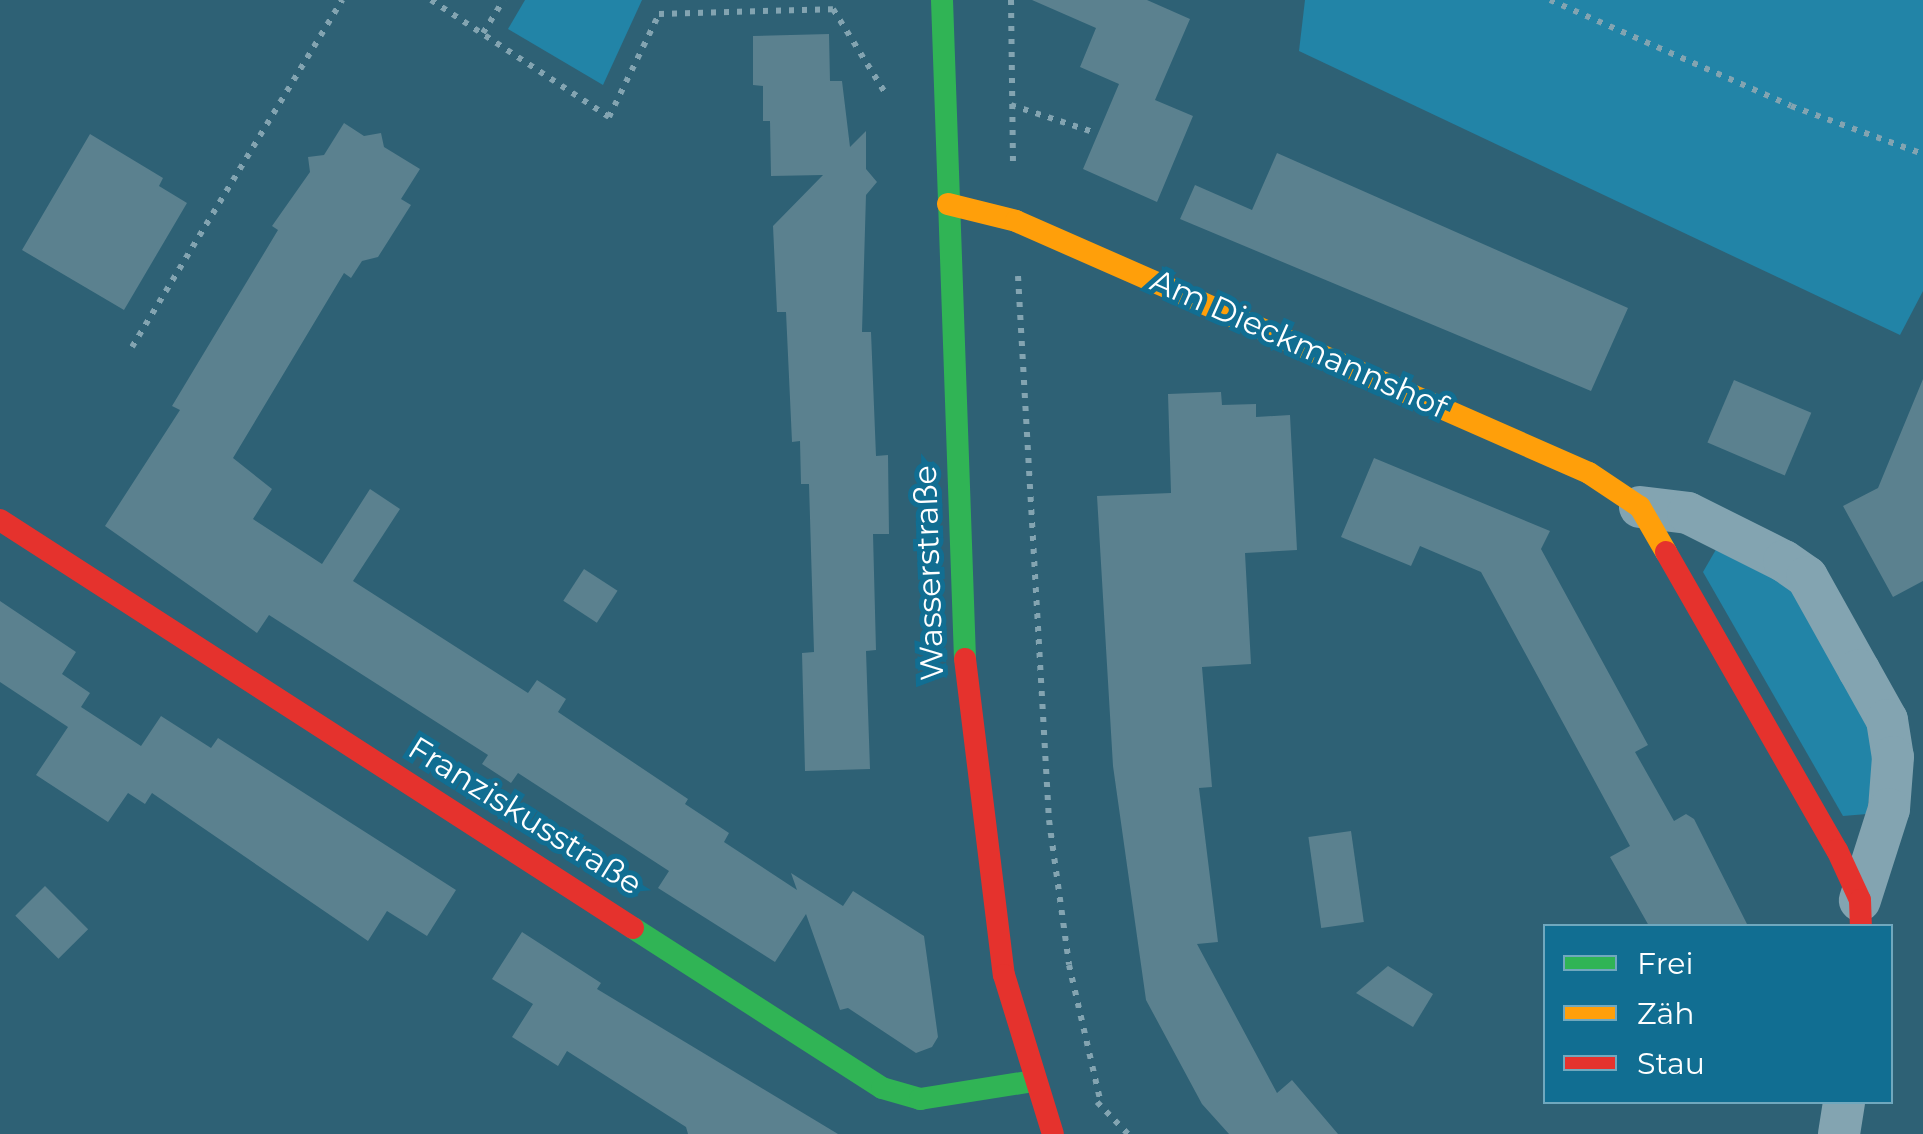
<!DOCTYPE html>
<html>
<head>
<meta charset="utf-8">
<style>
	body { margin:0 }
	#map { position:relative; width:1923px; height:1134px; overflow:hidden; background:#2e6175; font-family:Montserrat,sans-serif }
	div>[style] { position:absolute }
	.green>* { inset:0; background:#2284a7 }
	.building>* { inset:0; background:#5b818f; transform-origin:0 0 }
	.path>* { height:6px; margin-top:-3px; transform-origin:0; background:repeating-linear-gradient(90deg,#83a4b1 0 5px,transparent 0 13px) }
	.street>* { height:42px; margin:-21px; padding:0 21px; transform-origin:21px; border-radius:21px; background:#83a4b1 }
	.fast>* { height:22px; margin:-11px; padding:0 11px; transform-origin:11px; border-radius:11px; background:#30b455 }
	.slow>* { height:22px; margin:-11px; padding:0 11px; transform-origin:11px; border-radius:11px; background:#ff9f0a }
	.jam>* { height:22px; margin:-11px; padding:0 11px; transform-origin:11px; border-radius:11px; background:#e5322d }
	span { translate:-50% -50%; white-space:nowrap; text-align:center; line-height:1.15; -webkit-text-stroke:10px #116e92; paint-order:stroke }
	.street-label { font-size:32px; color:#fff }
	.legend { position:absolute; left:1543px; top:924px; width:350px; height:180px; box-sizing:border-box; background:#116e92; border:2px solid #70a8be; margin:0; padding:12px 18px; list-style:none; font-size:30px; color:#fff }
	.legend li { display:flex; align-items:center; gap:20px; height:50px }
	.legend b { width:50px; border:2px solid #70a8be }
</style>
</head>
<body>
<div id="map">
	<div class="green">
		<div style="clip-path:polygon(525px 0,642px 0,603px 85px,508px 29px)"></div>
		<div style="clip-path:polygon(1305px 0,1923px 0,1923px 291px,1900px 335px,1299px 51px)"></div>
		<div style="clip-path:polygon(1718px 546px,1786px 581px,1851px 675px,1876px 749px,1867px 814px,1843px 816px,1703px 572px)"></div>
	</div>
	<div class="building">
		<div style="clip-path:polygon(1032px 0,1147px 0,1190px 19px,1155px 100px,1193px 116px,1157px 202px,1083px 169px,1119px 84px,1080px 67px,1096px 28px)"></div>
		<div style="clip-path:polygon(829px 34px,830px 81px,842px 81px,850px 147px,866px 131px,866px 169px,877px 182px,866px 195px,862px 332px,871px 332px,876px 456px,888px 455px,889px 534px,873px 534px,876px 650px,866px 651px,870px 769px,805px 771px,802px 653px,814px 652px,809px 484px,801px 484px,800px 441px,792px 442px,786px 312px,777px 312px,773px 226px,823px 175px,771px 176px,770px 121px,763px 121px,763px 86px,753px 85px,753px 36px)"></div>
		<div style="clip-path:polygon(344px 123px,364px 136px,381px 133px,384px 147px,420px 169px,401px 199px,411px 205px,378px 257px,362px 261px,351px 278px,344px 273px,233px 458px,272px 489px,253px 519px,322px 564px,370px 489px,400px 509px,353px 581px,528px 693px,537px 680px,566px 699px,558px 712px,688px 799px,685px 804px,729px 833px,724px 842px,797px 890px,791px 873px,843px 906px,853px 891px,924px 936px,938px 1037px,932px 1047px,916px 1053px,848px 1008px,840px 1010px,806px 914px,775px 962px,658px 888px,669px 871px,518px 773px,511px 783px,482px 764px,488px 755px,269px 615px,257px 633px,105px 526px,180px 410px,172px 406px,278px 230px,272px 226px,310px 172px,308px 157px,324px 155px)"></div>
		<div style="clip-path:polygon(90px 134px,163px 178px,159px 186px,187px 203px,124px 310px,22px 250px)"></div>
		<div style="clip-path:polygon(1277px 153px,1628px 308px,1591px 391px,1180px 219px,1195px 185px,1252px 210px)"></div>
		<div style="clip-path:polygon(1923px 379px,1923px 581px,1893px 597px,1843px 506px,1878px 488px)"></div>
		<div style="left:1734px;top:380px;width:84px;height:68px;rotate:23deg"></div>
		<div style="clip-path:polygon(1221px 392px,1222px 405px,1256px 404px,1256px 417px,1290px 415px,1297px 550px,1245px 553px,1251px 664px,1202px 667px,1212px 787px,1199px 788px,1218px 942px,1197px 944px,1277px 1093px,1292px 1080px,1338px 1134px,1229px 1134px,1202px 1104px,1146px 1000px,1113px 766px,1097px 496px,1171px 493px,1168px 394px)"></div>
		<div style="clip-path:polygon(1374px 458px,1550px 531px,1541px 549px,1648px 745px,1635px 752px,1674px 821px,1686px 814px,1694px 819px,1748px 926px,1649px 926px,1610px 857px,1630px 846px,1481px 572px,1420px 546px,1411px 566px,1341px 537px)"></div>
		<div style="left:584px;top:569px;width:40px;height:38px;rotate:33deg"></div>
		<div style="clip-path:polygon(0 601px,76px 652px,62px 674px,90px 693px,81px 707px,141px 746px,161px 716px,211px 748px,218px 738px,456px 890px,427px 936px,387px 911px,368px 941px,152px 793px,145px 804px,128px 793px,108px 822px,36px 775px,68px 727px,0 682px)"></div>
		<div style="left:1351px;top:831px;width:92px;height:43px;rotate:82deg"></div>
		<div style="left:45px;top:886px;width:61px;height:42px;rotate:45deg"></div>
		<div style="clip-path:polygon(522px 932px,601px 983px,597px 989px,838px 1134px,688px 1134px,686px 1127px,567px 1051px,558px 1066px,512px 1037px,533px 1004px,492px 979px)"></div>
		<div style="clip-path:polygon(1388px 966px,1433px 994px,1413px 1027px,1356px 993px)"></div>
	</div>
	<div class="path">
		<div style="left:431px;top:0;width:213px;rotate:33.3deg"></div>
		<div style="left:609px;top:117px;width:114px;rotate:-64.1deg"></div>
		<div style="left:659px;top:14px;width:174px;rotate:-1.6deg"></div>
		<div style="left:833px;top:9px;width:97px;rotate:58.1deg"></div>
		<div style="left:1011px;top:0;width:169px;rotate:89.3deg"></div>
		<div style="left:1550px;top:0;width:263px;rotate:23.7deg"></div>
		<div style="left:1791px;top:106px;width:140px;rotate:20deg"></div>
		<div style="left:483px;top:33px;width:39px;rotate:-58deg"></div>
		<div style="left:1011px;top:105px;width:86px;rotate:18.2deg"></div>
		<div style="left:1018px;top:276px;width:545px;rotate:86.74deg"></div>
		<div style="left:1049px;top:820px;width:146px;rotate:82.1deg"></div>
		<div style="left:1069px;top:965px;width:143px;rotate:77deg"></div>
		<div style="left:132px;top:347px;width:406px;rotate:-58.8deg"></div>
		<div style="left:1097px;top:1102px;width:45px;rotate:45.9deg"></div>
	</div>
	<div class="street">
		<div style="left:1640px;top:507px;width:48px;rotate:7.1deg"></div>
		<div style="left:1688px;top:513px;width:107px;rotate:26.6deg"></div>
		<div style="left:1784px;top:561px;width:28px;rotate:35deg"></div>
		<div style="left:1807px;top:577px;width:107px;rotate:60.8deg"></div>
		<div style="left:1859px;top:670px;width:57px;rotate:60.8deg"></div>
		<div style="left:1887px;top:720px;width:37px;rotate:81deg"></div>
		<div style="left:1893px;top:757px;width:52px;rotate:94.4deg"></div>
		<div style="left:1889px;top:809px;width:96px;rotate:107.7deg"></div>
		<div style="left:1839px;top:1134px;width:32px;rotate:-81deg"></div>
	</div>
	<div class="fast">
		<div style="left:942px;top:0;width:659px;rotate:88deg"></div>
		<div style="left:633px;top:928px;width:296px;rotate:32.7deg"></div>
		<div style="left:882px;top:1088px;width:40px;rotate:16deg"></div>
		<div style="left:920px;top:1099px;width:115px;rotate:-9deg"></div>
	</div>
	<div class="slow">
		<div style="left:948px;top:204px;width:70px;rotate:14deg"></div>
		<div style="left:1016px;top:221px;width:626px;rotate:23.74deg"></div>
		<div style="left:1589px;top:473px;width:61px;rotate:33.7deg"></div>
		<div style="left:1640px;top:507px;width:52px;rotate:60deg"></div>
	</div>
	<div class="jam">
		<div style="left:0;top:520px;width:753px;rotate:32.8deg"></div>
		<div style="left:1666px;top:552px;width:344px;rotate:60.2deg"></div>
		<div style="left:1837px;top:850px;width:55px;rotate:65.3deg"></div>
		<div style="left:1860px;top:900px;width:26px;rotate:88deg"></div>
		<div style="left:965px;top:659px;width:318px;rotate:83deg"></div>
		<div style="left:1004px;top:975px;width:166px;rotate:72.9deg"></div>
	</div>
	<div class="street-label">
		<span style="left:1299px;top:344px;rotate:24deg">Am Dieckmannshof</span>
		<span style="left:929px;top:573px;rotate:-92deg">Wasserstraße</span>
		<span style="left:525px;top:816px;rotate:32deg">Franziskusstraße</span>
	</div>
	<ul class="legend">
	<li><b style="height:12px;background:#30b455"></b>Frei</li>
	<li><b style="height:12px;background:#ff9f0a"></b>Zäh</li>
	<li><b style="height:12px;background:#e5322d"></b>Stau</li>
	</ul>
</div>
</body>
</html>
